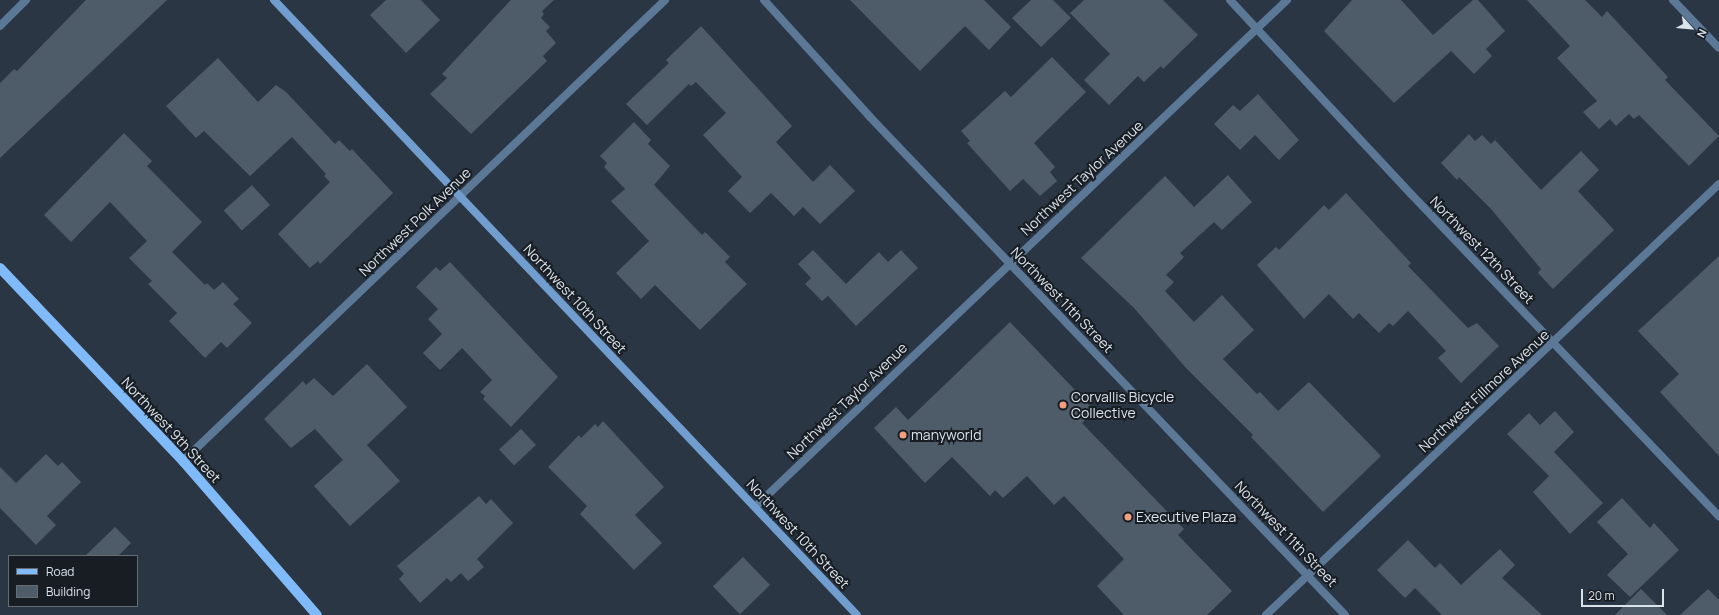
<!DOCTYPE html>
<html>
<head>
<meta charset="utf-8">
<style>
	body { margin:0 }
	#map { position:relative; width:1719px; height:615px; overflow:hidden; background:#2a3643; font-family:Manrope,sans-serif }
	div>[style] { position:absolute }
	.building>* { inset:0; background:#4e5b69; transform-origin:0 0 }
	.street>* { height:8px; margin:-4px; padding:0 4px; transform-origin:4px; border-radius:4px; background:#5c7897 }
	.secondary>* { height:8px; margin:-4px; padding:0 4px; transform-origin:4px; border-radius:4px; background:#719ecf }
	.primary>* { height:10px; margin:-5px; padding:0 5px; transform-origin:5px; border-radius:5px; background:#80baf9 }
	.dots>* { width:11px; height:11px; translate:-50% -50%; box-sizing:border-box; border:2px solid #181d23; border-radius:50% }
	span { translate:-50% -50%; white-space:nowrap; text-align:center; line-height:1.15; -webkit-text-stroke:4px #181d23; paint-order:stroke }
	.street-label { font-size:14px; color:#dae2ea }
	.poi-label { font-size:14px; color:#dae2ea }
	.left { translate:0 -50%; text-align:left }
	.legend { position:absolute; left:8px; top:555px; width:130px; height:52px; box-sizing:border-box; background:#181d23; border:1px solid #666c73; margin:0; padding:5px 7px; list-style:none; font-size:12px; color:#dae2ea }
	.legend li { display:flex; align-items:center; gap:8px; height:20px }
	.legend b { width:20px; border:1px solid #666c73 }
	.north { position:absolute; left:1671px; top:8px; width:40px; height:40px; -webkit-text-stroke:3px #181d23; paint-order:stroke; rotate:117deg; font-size:11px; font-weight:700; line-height:16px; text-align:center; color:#dae2ea }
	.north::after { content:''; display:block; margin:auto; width:14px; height:18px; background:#dae2ea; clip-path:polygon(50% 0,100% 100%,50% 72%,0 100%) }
	.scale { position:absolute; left:1581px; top:589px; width:83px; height:18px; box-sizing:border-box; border:2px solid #dae2ea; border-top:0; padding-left:5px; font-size:12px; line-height:14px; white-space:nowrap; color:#dae2ea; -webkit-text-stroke:3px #181d23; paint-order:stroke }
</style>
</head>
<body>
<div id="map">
	<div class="building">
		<div style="clip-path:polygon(86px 0,167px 0,0 158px,0 83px,14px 69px,17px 71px)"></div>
		<div style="clip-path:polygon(386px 0,421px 0,440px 20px,406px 53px,370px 15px)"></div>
		<div style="clip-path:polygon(511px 0,554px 0,542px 11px,544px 14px,541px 18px,550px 27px,546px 31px,556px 43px,543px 56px,547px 61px,471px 134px,430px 94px,447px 78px,442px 74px)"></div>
		<div style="clip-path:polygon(850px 0,984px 0,1011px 27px,989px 50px,965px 26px,920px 71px)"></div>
		<div style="clip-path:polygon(1031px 0,1053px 0,1071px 18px,1041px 47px,1012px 18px)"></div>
		<div style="clip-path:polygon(1084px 0,1163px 0,1198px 35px,1163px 69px,1161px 66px,1144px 82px,1138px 76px,1109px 105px,1084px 80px,1110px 54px,1070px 13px)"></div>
		<div style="clip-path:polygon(1352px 0,1401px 0,1433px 35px,1473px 0,1478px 0,1505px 31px,1486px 49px,1492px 56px,1474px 74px,1451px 51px,1394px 103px,1324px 31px)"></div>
		<div style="clip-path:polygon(1527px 0,1585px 0,1602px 17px,1607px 11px,1668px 77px,1665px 80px,1719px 136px,1689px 166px,1639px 115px,1634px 119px,1629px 114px,1616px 126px,1610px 119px,1599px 129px,1583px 112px,1597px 101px,1557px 58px,1570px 46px)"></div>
		<div style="clip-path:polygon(701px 26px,792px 126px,776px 142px,813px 182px,830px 165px,855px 191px,820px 224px,803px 207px,794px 216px,771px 193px,750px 213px,728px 191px,742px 177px,703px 135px,726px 113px,696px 82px,691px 86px,689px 84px,647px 125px,626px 104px,669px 63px,666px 60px)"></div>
		<div style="clip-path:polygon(1052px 57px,1086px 92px,1034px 143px,1055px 167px,1050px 172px,1057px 181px,1040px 196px,1023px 179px,1010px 191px,967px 143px,970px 141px,961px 131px,1005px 91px,1011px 97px)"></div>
		<div style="clip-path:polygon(218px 58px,258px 102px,276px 85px,286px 92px,335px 144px,339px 140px,350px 151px,352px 149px,393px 193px,320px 264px,318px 261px,310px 268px,278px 234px,330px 182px,324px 176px,326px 174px,292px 137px,250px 176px,204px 131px,196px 138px,166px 106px)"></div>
		<div style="clip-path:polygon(1258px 94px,1299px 140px,1279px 160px,1255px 135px,1240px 150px,1214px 124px,1233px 105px,1240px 111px)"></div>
		<div style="clip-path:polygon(634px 122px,651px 140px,648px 144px,670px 166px,654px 185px,702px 235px,705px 232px,730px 257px,725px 262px,747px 284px,700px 330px,655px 285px,641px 299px,616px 273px,649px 241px,611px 201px,625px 189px,604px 167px,607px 163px,600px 156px)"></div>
		<div style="clip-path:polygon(124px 133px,152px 161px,147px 166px,202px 222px,172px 252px,205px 285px,207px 283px,214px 290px,223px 282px,239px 299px,233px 304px,252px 323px,227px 348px,221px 342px,205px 358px,169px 321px,177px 313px,148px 284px,152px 281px,129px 258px,147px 241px,110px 202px,71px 242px,44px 215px)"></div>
		<div style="clip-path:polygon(1469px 134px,1475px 141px,1482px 135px,1491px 144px,1495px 140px,1541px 190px,1581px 151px,1599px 170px,1578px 191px,1614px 230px,1553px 289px,1538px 273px,1541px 269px,1491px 209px,1459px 177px,1457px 180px,1441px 163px)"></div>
		<div style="clip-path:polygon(1228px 175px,1252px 202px,1222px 230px,1214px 222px,1180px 253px,1184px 257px,1166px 275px,1174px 282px,1165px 291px,1194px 322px,1222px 295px,1254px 330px,1223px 359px,1257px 394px,1260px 392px,1278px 411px,1309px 382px,1381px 456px,1323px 512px,1251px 437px,1253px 435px,1186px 368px,1134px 308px,1081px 258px,1165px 176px,1194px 207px)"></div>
		<div style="left:252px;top:185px;width:27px;height:38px;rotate:48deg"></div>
		<div style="clip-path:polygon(1346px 193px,1411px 263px,1408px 266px,1468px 328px,1477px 323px,1499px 346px,1461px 383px,1438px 358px,1446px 351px,1408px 311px,1393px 326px,1389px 323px,1379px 333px,1359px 313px,1353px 319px,1329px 294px,1304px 319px,1257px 265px,1276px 247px,1279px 250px,1324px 205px,1329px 210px)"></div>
		<div style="clip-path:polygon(813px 250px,846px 284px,879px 252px,888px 262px,901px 250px,918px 268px,856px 326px,828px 296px,822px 301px,805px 284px,811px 278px,798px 264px)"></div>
		<div style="clip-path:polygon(1719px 256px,1719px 456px,1660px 392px,1679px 374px,1638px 331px)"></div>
		<div style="clip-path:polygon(450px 262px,558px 377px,511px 427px,483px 399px,485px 396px,480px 392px,492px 380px,462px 348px,440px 370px,423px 353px,442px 334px,428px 319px,438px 309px,416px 287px,436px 267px,440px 271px)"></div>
		<div style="clip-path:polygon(1010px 322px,1095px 411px,1082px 423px,1184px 529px,1178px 535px,1232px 591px,1207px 615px,1124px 615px,1097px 586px,1124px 559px,1064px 496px,1054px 505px,1027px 476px,1003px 498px,995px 490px,990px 496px,952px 457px,925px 483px,874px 428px,896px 407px,908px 420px)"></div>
		<div style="clip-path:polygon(367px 364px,407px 407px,367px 445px,400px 481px,350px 526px,314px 486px,343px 460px,315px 429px,291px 448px,264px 419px,303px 381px,306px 385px,314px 378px,333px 396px)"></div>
		<div style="clip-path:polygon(1555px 411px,1574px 432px,1554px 452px,1603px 503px,1570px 534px,1533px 492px,1549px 476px,1507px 434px,1529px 413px,1540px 425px)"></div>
		<div style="clip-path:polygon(603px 421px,664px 487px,635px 515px,662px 543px,634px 570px,580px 514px,587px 506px,548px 467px,579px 435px,581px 438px,595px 424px,598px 427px)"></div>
		<div style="left:521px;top:429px;width:22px;height:30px;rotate:47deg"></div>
		<div style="clip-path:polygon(46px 454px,58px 466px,62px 462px,81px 482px,47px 516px,56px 525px,36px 545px,0 508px,0 467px,16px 483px)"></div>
		<div style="clip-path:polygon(479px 496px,486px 504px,491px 499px,513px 523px,477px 559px,484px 567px,468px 581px,461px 573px,451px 582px,447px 578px,420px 603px,399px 579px,404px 574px,397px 566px)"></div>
		<div style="clip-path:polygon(1622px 498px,1650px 528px,1654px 523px,1679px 550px,1630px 597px,1607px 575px,1628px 554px,1597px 522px)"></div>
		<div style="clip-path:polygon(115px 527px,131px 543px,118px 556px,85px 556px)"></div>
		<div style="clip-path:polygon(1408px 540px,1435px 568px,1440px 563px,1461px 585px,1500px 549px,1515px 565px,1502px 578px,1542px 615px,1442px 615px,1415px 588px,1405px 598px,1377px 570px)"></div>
		<div style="left:743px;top:557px;width:39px;height:42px;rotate:46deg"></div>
		<div style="clip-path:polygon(1641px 589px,1667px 615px,1615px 615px)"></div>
		<div style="clip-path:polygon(1708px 589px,1719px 600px,1719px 615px,1680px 615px)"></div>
	</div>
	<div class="street">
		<div style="left:764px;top:0;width:158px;rotate:47.8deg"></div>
		<div style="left:870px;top:117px;width:688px;rotate:46.35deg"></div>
		<div style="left:1230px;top:0;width:265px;rotate:47deg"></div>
		<div style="left:1411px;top:194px;width:446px;rotate:46.3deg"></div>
		<div style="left:1673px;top:0;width:66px;rotate:46.2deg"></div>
		<div style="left:0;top:26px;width:37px;rotate:-45deg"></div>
		<div style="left:183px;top:461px;width:667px;rotate:-43.72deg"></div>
		<div style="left:755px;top:507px;width:735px;rotate:-43.62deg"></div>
		<div style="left:1266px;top:615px;width:625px;rotate:-43.57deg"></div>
	</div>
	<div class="secondary">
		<div style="left:274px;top:0;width:847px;rotate:46.53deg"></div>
	</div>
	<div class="primary">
		<div style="left:0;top:268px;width:266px;rotate:46.5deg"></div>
		<div style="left:183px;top:461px;width:204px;rotate:49deg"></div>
	</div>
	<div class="dots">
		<div style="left:1063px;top:405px;background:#f2a081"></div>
		<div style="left:903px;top:435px;background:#f2a081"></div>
		<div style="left:1128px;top:517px;background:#f2a081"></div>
	</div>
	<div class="street-label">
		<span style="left:1082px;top:178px;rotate:-43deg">Northwest Taylor Avenue</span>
		<span style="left:415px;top:222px;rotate:-44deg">Northwest Polk Avenue</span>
		<span style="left:1482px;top:250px;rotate:46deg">Northwest 12th Street</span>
		<span style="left:575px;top:299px;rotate:47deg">Northwest 10th Street</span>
		<span style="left:1062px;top:300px;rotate:46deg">Northwest 11th Street</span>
		<span style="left:1484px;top:391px;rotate:-43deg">Northwest Fillmore Avenue</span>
		<span style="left:847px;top:401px;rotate:-44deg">Northwest Taylor Avenue</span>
		<span style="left:171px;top:430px;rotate:47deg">Northwest 9th Street</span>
		<span style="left:798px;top:534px;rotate:47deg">Northwest 10th Street</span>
		<span style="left:1286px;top:534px;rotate:46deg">Northwest 11th Street</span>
	</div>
	<div class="poi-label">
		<span class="left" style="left:1071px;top:405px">Corvallis Bicycle<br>Collective</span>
		<span class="left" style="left:911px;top:435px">manyworld</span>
		<span class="left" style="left:1136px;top:517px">Executive Plaza</span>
	</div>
	<ul class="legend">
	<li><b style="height:5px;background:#80baf9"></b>Road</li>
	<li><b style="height:11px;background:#4e5b69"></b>Building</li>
	</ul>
	<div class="north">N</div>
	<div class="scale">20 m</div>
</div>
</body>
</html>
